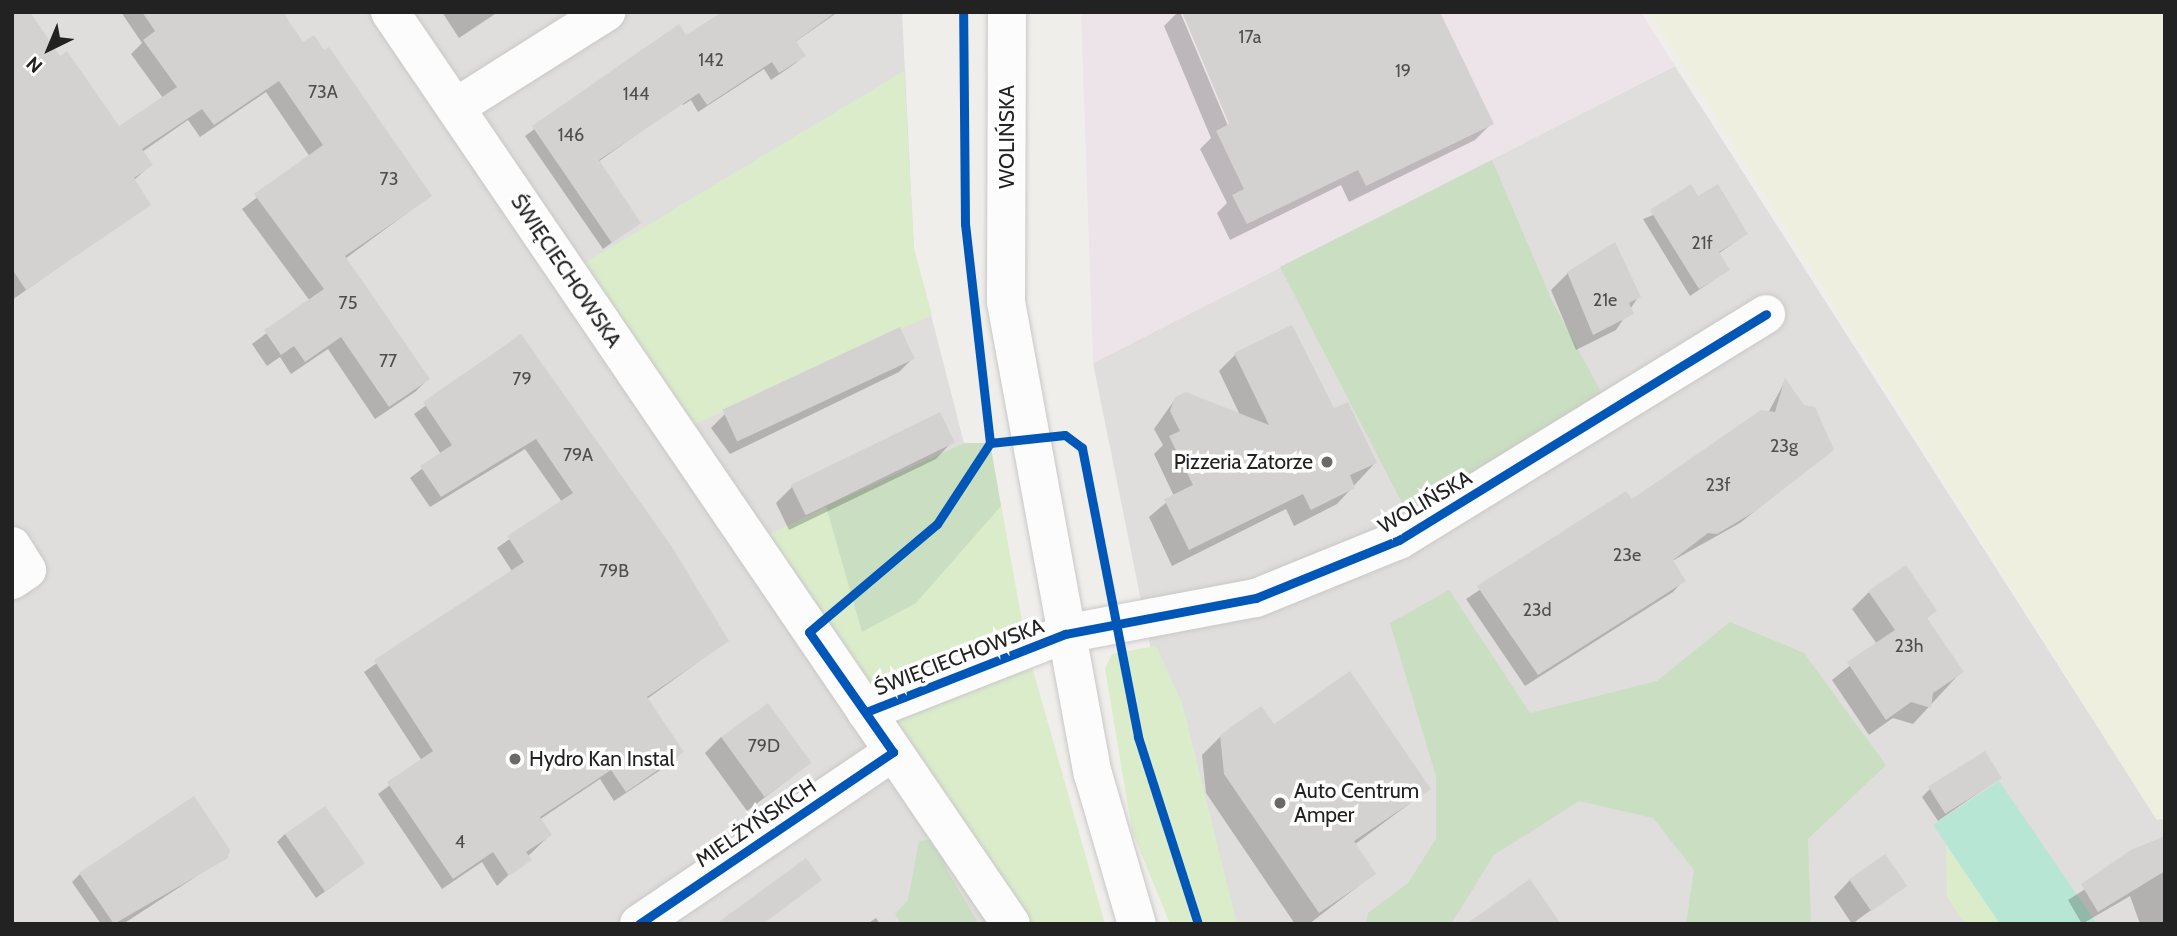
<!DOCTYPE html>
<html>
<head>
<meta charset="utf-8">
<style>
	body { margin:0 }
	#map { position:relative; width:2177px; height:936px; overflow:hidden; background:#f0eeeb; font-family:Cabin,sans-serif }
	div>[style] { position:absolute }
	.residential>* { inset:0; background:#dfdedc }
	.industrial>* { inset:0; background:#ede4e9 }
	.farmland>* { inset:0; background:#eeefdf }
	.grass>* { inset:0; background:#dbeccb }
	.forest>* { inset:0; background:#cadec1 }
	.pitch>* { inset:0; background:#b7e6d5 }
	.shadow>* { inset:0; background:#0003 }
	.building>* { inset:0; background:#d4d2d0; transform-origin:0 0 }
	.path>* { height:4.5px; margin-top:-2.25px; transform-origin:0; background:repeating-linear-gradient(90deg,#d8ccc9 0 3.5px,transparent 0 7px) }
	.roads { filter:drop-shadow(0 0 2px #c9c8c7) drop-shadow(0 0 2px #c9c8c7) }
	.minor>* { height:38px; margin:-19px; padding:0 19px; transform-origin:19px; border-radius:19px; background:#fdfcfc }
	.cycleway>* { height:9px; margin:-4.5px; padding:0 4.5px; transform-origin:4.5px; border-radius:4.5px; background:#0057b8 }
	.dots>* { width:19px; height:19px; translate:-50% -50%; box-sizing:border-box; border:4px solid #fff; border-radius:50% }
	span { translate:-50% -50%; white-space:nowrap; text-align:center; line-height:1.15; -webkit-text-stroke:7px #fff; paint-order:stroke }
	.number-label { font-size:18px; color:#4e4e4e }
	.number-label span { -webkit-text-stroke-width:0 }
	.street-label { font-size:21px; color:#222 }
	.poi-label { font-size:21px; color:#222 }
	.right { translate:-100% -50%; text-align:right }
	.left { translate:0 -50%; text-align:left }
	.frame { position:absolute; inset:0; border:14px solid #222; pointer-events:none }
	.north { position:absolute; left:14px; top:14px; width:70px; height:70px; -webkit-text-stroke:5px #fff; paint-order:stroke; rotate:223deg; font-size:19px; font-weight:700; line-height:28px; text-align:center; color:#222 }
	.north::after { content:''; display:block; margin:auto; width:24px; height:32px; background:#222; clip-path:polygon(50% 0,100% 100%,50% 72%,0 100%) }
</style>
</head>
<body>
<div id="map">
	<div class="residential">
		<div style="clip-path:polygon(12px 12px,369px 12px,989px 924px,12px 924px)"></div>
		<div style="clip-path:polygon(408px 12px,902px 12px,914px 249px,964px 443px,764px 537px)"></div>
		<div style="clip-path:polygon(1675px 66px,2157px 820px,2165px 818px,2165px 924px,1228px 924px,1152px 655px,1093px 363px)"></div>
	</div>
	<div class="industrial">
		<div style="clip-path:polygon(1081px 12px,1641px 12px,1675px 66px,1093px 363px)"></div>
	</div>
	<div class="farmland">
		<div style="clip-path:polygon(1650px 12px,2165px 12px,2165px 817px,2156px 819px)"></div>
	</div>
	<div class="grass">
		<div style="clip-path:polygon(904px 71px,914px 249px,932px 315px,689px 427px,580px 266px)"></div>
		<div style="clip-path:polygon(964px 443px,990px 443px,1027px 649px,1105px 924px,1024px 924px,764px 537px)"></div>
		<div style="clip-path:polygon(1156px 646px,1182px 703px,1237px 924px,1170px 924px,1132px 831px,1105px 668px,1112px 654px)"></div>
		<div style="clip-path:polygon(1946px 843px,2000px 924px,1965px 924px,1947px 897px)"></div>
	</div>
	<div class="forest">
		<div style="clip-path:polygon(1492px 160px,1553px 303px,1611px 410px,1416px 530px,1280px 267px)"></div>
		<div style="clip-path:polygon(964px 443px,990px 443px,1001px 506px,916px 603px,862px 632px,826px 506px)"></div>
		<div style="clip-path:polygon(1449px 590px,1530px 713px,1657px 681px,1730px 622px,1804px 653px,1886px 765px,1808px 839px,1811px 924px,1686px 924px,1694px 870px,1653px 818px,1579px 801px,1494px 855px,1451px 924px,1366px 924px,1368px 913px,1408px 883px,1436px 839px,1436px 776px,1390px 623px)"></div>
		<div style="clip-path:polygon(938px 838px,947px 870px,979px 924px,901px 924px,895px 914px,908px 900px,919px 841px)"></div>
	</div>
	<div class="pitch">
		<div style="clip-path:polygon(1999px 781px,2097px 924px,2000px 924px,1933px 825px)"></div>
	</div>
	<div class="shadow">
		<div style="clip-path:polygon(121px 12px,283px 12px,302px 45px,430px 196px,345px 259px,428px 379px,415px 392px,375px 419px,328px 349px,291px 374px,280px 357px,267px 366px,252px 344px,310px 301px,242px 209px,310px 157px,266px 92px,200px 137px,188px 120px,142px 152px,151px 165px,133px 181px,149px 204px,12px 300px,12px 17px,59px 58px,118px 128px,163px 98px,131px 54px,142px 43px)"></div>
		<div style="clip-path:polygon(442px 12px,498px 12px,459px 38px)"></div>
		<div style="clip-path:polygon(724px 12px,838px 12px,795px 42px,804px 55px,796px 63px,771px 80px,764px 69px,698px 112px,691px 100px,683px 105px,649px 49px,686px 37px)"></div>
		<div style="clip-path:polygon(evenodd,1178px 12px,1380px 12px,1492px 123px,1475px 140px,1349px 202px,1341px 185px,1230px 240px,1217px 213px,1227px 203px,1200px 149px,1211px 138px,1164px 26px,1178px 12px,1181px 14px,1184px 14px,1234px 132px,1231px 133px,1181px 14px)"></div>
		<div style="clip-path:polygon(618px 68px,657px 120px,598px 162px,639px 223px,603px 249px,525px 136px)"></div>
		<div style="clip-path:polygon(1697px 198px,1746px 234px,1718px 254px,1728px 270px,1690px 296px,1643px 219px)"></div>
		<div style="clip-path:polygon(1568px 273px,1639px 296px,1616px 330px,1576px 350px,1551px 290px)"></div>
		<div style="clip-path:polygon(521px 337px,727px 641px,647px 699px,682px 752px,671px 763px,614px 801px,600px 779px,539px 820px,550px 835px,497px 886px,482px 862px,442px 889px,378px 794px,422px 761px,364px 672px,512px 571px,497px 548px,562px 502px,525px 449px,430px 507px,410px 478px,441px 454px,414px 414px)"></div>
		<div style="clip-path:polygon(1235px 355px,1333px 411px,1375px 463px,1337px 504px,1294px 526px,1286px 509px,1172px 566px,1149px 517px,1174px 496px,1154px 454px,1163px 445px,1154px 429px,1176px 398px,1240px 415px,1219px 371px)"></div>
		<div style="clip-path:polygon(913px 358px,899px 372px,730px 454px,711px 428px,725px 414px)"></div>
		<div style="clip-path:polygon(1785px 381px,1832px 450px,1740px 523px,1672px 561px,1684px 580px,1673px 592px,1525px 686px,1466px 599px,1626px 493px,1632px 502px,1768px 413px)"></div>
		<div style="clip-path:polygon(952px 442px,936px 459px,789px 530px,776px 503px,793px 486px)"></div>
		<div style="clip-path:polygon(1869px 592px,1935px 610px,1926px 619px,1962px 671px,1913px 724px,1893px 718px,1869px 735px,1832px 680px,1877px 644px,1852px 609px)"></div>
		<div style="clip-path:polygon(1221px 736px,1429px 789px,1354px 845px,1374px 874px,1309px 924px,1295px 924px,1206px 793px,1202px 755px)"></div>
		<div style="clip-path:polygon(721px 737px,810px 763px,747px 811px,705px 753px)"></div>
		<div style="clip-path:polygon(2000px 778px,1938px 821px,1922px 797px,1930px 789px)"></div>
		<div style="clip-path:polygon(285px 834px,363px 864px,316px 898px,277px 842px)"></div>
		<div style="clip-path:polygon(2165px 838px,2165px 924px,2140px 924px,2130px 896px,2082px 924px,2068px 900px)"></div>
		<div style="clip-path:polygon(226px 857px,123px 924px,101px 924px,72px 882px,80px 874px)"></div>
		<div style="clip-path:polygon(1850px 880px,1904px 886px,1852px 924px,1834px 897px)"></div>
		<div style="clip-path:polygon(876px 918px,880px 924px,867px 924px)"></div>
	</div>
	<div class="building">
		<div style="clip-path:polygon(12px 12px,30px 12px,60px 56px,67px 51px,119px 126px,177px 87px,143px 40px,155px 31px,142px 12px,283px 12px,303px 42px,314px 35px,324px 50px,329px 47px,432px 196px,345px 256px,430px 379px,389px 407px,341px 337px,305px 362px,294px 346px,281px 355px,264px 330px,324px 289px,254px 194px,323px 145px,279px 81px,214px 125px,202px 109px,142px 149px,153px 165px,134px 178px,151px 205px,26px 290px,12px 269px)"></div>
		<div style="clip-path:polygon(722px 12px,836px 12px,796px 41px,806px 56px,779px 73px,772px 62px,707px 105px,699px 93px,599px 160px,641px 223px,612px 243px,532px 126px,679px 24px,686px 35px)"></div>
		<div style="clip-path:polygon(1182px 12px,1440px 12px,1494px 124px,1366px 186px,1358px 170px,1247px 224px,1232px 195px,1244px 189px,1216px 131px,1229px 124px)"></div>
		<div style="clip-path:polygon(1691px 184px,1698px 196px,1718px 184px,1748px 234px,1719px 252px,1730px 270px,1699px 289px,1650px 210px)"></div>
		<div style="clip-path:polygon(1615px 242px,1641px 297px,1629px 303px,1634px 314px,1593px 335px,1567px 272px)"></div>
		<div style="clip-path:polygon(1292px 325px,1334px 408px,1348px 402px,1377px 463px,1350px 475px,1355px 488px,1311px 510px,1303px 494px,1189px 550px,1164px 499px,1193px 485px,1169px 436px,1180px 431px,1170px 411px,1175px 397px,1186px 392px,1269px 425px,1234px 353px)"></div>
		<div style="left:900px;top:327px;width:35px;height:196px;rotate:65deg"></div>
		<div style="clip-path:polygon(521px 334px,672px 547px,729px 641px,647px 697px,684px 752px,626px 792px,611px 770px,540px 817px,552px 835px,526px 852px,532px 860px,509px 876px,493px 852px,453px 879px,387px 782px,433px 751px,374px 660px,524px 562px,507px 536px,573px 493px,536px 439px,441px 497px,420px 466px,452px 445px,423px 402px)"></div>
		<div style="clip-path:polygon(1785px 378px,1804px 405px,1815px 407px,1834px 450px,1754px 512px,1717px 534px,1708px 533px,1673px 560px,1686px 581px,1538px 675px,1477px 586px,1626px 491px,1632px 499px,1761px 410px,1775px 412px)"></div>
		<div style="left:940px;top:412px;width:34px;height:166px;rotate:64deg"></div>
		<div style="clip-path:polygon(1906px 565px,1937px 611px,1927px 618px,1964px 672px,1933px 693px,1931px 708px,1911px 702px,1886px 720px,1847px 662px,1895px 630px,1868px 591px)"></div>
		<div style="clip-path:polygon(1350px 671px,1431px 789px,1354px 841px,1376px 874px,1319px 913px,1224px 774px,1220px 735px,1261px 706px,1274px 724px)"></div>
		<div style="left:768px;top:703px;width:74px;height:58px;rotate:54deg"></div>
		<div style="left:1985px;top:751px;width:32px;height:67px;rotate:58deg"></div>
		<div style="clip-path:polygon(194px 796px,230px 850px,228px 858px,114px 924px,79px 873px)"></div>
		<div style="left:325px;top:806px;width:70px;height:49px;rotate:55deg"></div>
		<div style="clip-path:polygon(2165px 836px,2165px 871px,2098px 912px,2081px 884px,2131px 850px)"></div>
		<div style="left:1885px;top:854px;width:39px;height:44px;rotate:55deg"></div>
		<div style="clip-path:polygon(806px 858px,822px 880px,763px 924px,716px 924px)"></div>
		<div style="clip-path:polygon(1530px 879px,1561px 924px,1466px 924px)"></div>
	</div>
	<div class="path">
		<div style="left:963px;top:12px;width:210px;rotate:89.5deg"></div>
		<div style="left:986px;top:419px;width:26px;rotate:69deg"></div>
	</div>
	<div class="roads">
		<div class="minor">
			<div style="left:390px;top:12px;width:1103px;rotate:55.75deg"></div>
			<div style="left:1007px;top:12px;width:290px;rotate:90.2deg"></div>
			<div style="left:1006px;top:302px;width:480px;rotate:79.6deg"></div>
			<div style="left:1093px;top:774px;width:156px;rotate:73.7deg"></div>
			<div style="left:456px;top:107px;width:178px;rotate:-32.3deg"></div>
			<div style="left:12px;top:546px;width:28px;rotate:58deg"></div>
			<div style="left:27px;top:570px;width:18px;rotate:146deg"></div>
			<div style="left:866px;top:712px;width:214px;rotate:-21.4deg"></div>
			<div style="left:1065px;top:634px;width:194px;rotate:-10.7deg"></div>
			<div style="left:1256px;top:598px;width:154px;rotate:-22.1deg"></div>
			<div style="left:1399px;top:540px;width:431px;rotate:-31.6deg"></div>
			<div style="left:639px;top:924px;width:307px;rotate:-34.1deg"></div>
		</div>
	</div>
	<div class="cycleway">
		<div style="left:990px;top:443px;width:75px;rotate:-6.1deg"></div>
		<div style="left:1065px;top:435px;width:21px;rotate:37deg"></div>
		<div style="left:1082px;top:448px;width:294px;rotate:79deg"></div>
		<div style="left:1138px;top:737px;width:196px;rotate:72.2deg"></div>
		<div style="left:866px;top:712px;width:214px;rotate:-21.4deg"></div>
		<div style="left:1065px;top:634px;width:194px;rotate:-10.7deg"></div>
		<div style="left:1256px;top:598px;width:154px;rotate:-22.1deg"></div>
		<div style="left:1399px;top:540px;width:431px;rotate:-31.6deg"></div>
		<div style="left:639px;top:924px;width:307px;rotate:-34.1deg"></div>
		<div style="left:893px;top:752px;width:146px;rotate:-125deg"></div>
		<div style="left:809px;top:632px;width:167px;rotate:-40.2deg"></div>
		<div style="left:937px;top:524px;width:97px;rotate:-56.8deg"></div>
		<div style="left:990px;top:443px;width:220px;rotate:-96.5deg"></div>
		<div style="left:965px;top:224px;width:212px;rotate:-90.5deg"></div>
	</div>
	<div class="dots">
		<div style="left:1327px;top:462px;background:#6a6968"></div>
		<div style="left:515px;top:759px;background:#6a6968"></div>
		<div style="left:1280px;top:803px;background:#6a6968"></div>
	</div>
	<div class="number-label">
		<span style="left:1250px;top:37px">17a</span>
		<span style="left:711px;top:60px">142</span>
		<span style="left:1403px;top:71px">19</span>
		<span style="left:323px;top:92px">73A</span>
		<span style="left:636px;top:94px">144</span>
		<span style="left:571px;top:135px">146</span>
		<span style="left:389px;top:179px">73</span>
		<span style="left:1702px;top:243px">21f</span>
		<span style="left:1605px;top:300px">21e</span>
		<span style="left:348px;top:303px">75</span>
		<span style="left:388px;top:361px">77</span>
		<span style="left:522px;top:379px">79</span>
		<span style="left:1784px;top:446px">23g</span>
		<span style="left:578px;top:455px">79A</span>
		<span style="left:1718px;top:485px">23f</span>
		<span style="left:1627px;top:555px">23e</span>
		<span style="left:614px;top:571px">79B</span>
		<span style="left:1537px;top:610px">23d</span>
		<span style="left:1909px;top:646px">23h</span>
		<span style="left:764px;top:746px">79D</span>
		<span style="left:460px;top:842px">4</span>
	</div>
	<div class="street-label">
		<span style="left:1007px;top:137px;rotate:-90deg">WOLIŃSKA</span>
		<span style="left:566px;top:271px;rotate:56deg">ŚWIĘCIECHOWSKA</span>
		<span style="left:1425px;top:502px;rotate:-30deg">WOLIŃSKA</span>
		<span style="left:959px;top:657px;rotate:-21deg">ŚWIĘCIECHOWSKA</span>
		<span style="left:756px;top:823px;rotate:-34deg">MIELŻYŃSKICH</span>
	</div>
	<div class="poi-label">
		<span class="right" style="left:1313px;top:462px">Pizzeria Zatorze</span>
		<span class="left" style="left:529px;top:759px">Hydro Kan Instal</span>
		<span class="left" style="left:1294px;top:803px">Auto Centrum<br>Amper</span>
	</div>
	<div class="frame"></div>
	<div class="north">N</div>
</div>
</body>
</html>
